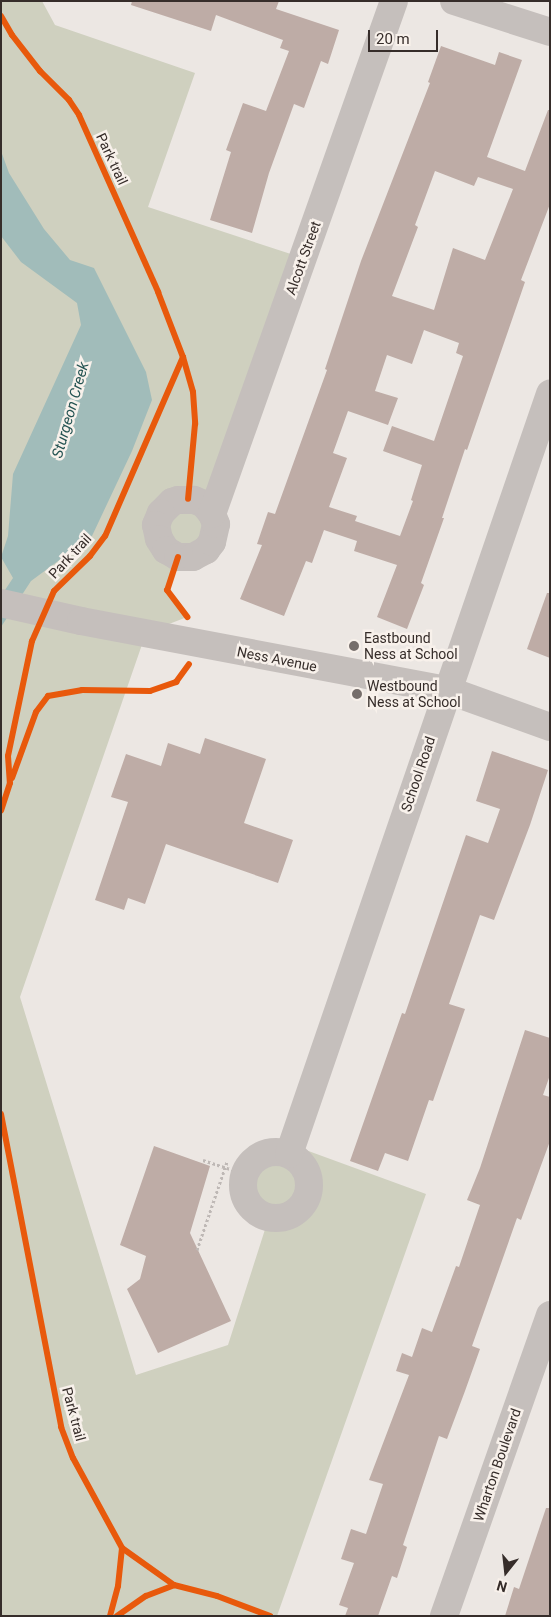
<!DOCTYPE html>
<html>
<head>
<meta charset="utf-8">
<style>
	body { margin:0 }
	#map { position:relative; width:551px; height:1617px; overflow:hidden; background:#ece7e3; font-family:Roboto,sans-serif }
	div>[style] { position:absolute }
	.green>* { inset:0; background:#cfd0bf }
	.water>* { inset:0; background:#a1bcba }
	.building>* { inset:0; background:#beaca6 }
	.path>* { height:3px; margin-top:-1.5px; transform-origin:0; background:repeating-linear-gradient(90deg,#beb8b5 0 2.5px,transparent 0 5px) }
	.minor>* { height:28px; margin:-14px; padding:0 14px; transform-origin:14px; border-radius:14px; background:#c5bfbc }
	.minor>.ring { margin:-14px; padding:0; box-sizing:content-box; background:none; border:28px solid #c5bfbc; border-radius:50% }
	.cycleway>* { height:6px; margin:-3px; padding:0 3px; transform-origin:3px; border-radius:3px; background:#e8590c }
	.dots>* { width:14px; height:14px; translate:-50% -50%; box-sizing:border-box; border:2px solid #f8f1eb; border-radius:50% }
	span { translate:-50% -50%; white-space:nowrap; text-align:center; line-height:1.15; -webkit-text-stroke:5px #f8f1eb; paint-order:stroke }
	.street-label { font-size:14px; color:#362d2a }
	.poi-label { font-size:14px; color:#362d2a }
	.left { translate:0 -50%; text-align:left }
	.water-label { font-size:15px; color:#245352; font-style:italic }
	.frame { position:absolute; inset:0; border:2px solid #362d2a; pointer-events:none }
	.north { position:absolute; left:481px; top:1547px; width:50px; height:50px; -webkit-text-stroke:4px #f8f1eb; paint-order:stroke; rotate:196deg; font-size:14px; font-weight:700; line-height:20px; text-align:center; color:#362d2a }
	.north::after { content:''; display:block; margin:auto; width:18px; height:22px; background:#362d2a; clip-path:polygon(50% 0,100% 100%,50% 72%,0 100%) }
	.scale { position:absolute; left:368px; top:30px; width:70px; height:22px; box-sizing:border-box; border:2px solid #362d2a; border-top:0; padding-left:6px; font-size:15px; line-height:18px; white-space:nowrap; color:#362d2a; -webkit-text-stroke:4px #f8f1eb; paint-order:stroke }
</style>
</head>
<body>
<div id="map">
	<div class="green">
		<div style="clip-path:polygon(1px 1px,42px 1px,55px 25px,195px 73px,148px 207px,303px 258px,215px 524px,178px 557px,167px 590px,187px 617px,146px 633px,20px 997px,136px 1375px,228px 1345px,269px 1217px,259px 1213px,250px 1205px,244px 1193px,243px 1181px,247px 1170px,253px 1161px,263px 1155px,274px 1152px,289px 1154px,292px 1145px,426px 1194px,277px 1616px,1px 1616px)"></div>
	</div>
	<div class="water">
		<div style="clip-path:polygon(1px 151px,9px 173px,44px 229px,70px 260px,94px 268px,146px 372px,152px 400px,132px 451px,92px 536px,31px 581px,1px 627px,1px 596px,13px 578px,1px 557px,8px 536px,13px 474px,81px 325px,77px 303px,21px 262px,1px 236px)"></div>
	</div>
	<div class="building">
		<div style="clip-path:polygon(132px 1px,279px 1px,276px 9px,339px 30px,328px 64px,321px 61px,304px 108px,294px 104px,269px 173px,252px 233px,210px 220px,231px 152px,226px 150px,243px 103px,266px 111px,289px 51px,280px 48px,283px 40px,216px 15px,211px 31px,131px 5px)"></div>
		<div style="clip-path:polygon(evenodd,441px 46px,495px 65px,499px 52px,522px 60px,487px 157px,525px 171px,548px 110px,550px 110px,550px 204px,521px 280px,525px 282px,487px 392px,467px 450px,465px 449px,442px 518px,444px 518px,421px 583px,424px 585px,407px 629px,377px 617px,397px 565px,354px 551px,357px 541px,324px 530px,312px 563px,306px 561px,284px 616px,240px 599px,262px 545px,257px 544px,268px 512px,275px 514px,327px 370px,325px 369px,361px 261px,430px 83px,428px 82px,441px 46px,435px 171px,474px 186px,478px 177px,513px 189px,485px 260px,453px 248px,434px 310px,392px 296px,418px 227px,415px 225px,435px 171px,441px 46px,424px 330px,459px 343px,456px 353px,463px 356px,434px 441px,392px 426px,383px 451px,422px 465px,411px 500px,413px 501px,400px 536px,355px 521px,357px 516px,329px 507px,347px 458px,333px 453px,348px 411px,388px 425px,398px 398px,375px 391px,387px 355px,412px 364px,424px 330px)"></div>
		<div style="clip-path:polygon(547px 593px,550px 593px,550px 658px,527px 649px)"></div>
		<div style="clip-path:polygon(205px 738px,266px 759px,244px 823px,293px 840px,278px 883px,166px 844px,145px 904px,128px 898px,124px 910px,95px 900px,128px 802px,111px 797px,126px 754px,161px 766px,168px 743px,200px 754px)"></div>
		<div style="clip-path:polygon(492px 751px,548px 770px,530px 825px,494px 920px,480px 915px,449px 1004px,465px 1009px,433px 1101px,429px 1100px,408px 1161px,385px 1153px,378px 1171px,350px 1161px,402px 1013px,405px 1014px,466px 835px,488px 843px,500px 809px,476px 801px)"></div>
		<div style="clip-path:polygon(525px 1030px,550px 1038px,550px 1075px,543px 1095px,550px 1097px,550px 1141px,521px 1220px,517px 1218px,472px 1346px,480px 1349px,465px 1391px,447px 1439px,439px 1436px,403px 1545px,407px 1547px,397px 1578px,392px 1576px,378px 1616px,345px 1616px,348px 1608px,339px 1605px,354px 1563px,341px 1559px,351px 1529px,366px 1534px,383px 1484px,369px 1480px,409px 1375px,396px 1371px,402px 1353px,412px 1357px,422px 1328px,432px 1332px,456px 1266px,459px 1267px,480px 1205px,467px 1200px,480px 1168px)"></div>
		<div style="clip-path:polygon(154px 1146px,210px 1166px,190px 1233px,231px 1321px,158px 1353px,127px 1289px,140px 1279px,146px 1256px,120px 1245px)"></div>
		<div style="clip-path:polygon(546px 1508px,550px 1508px,550px 1616px,505px 1616px,514px 1587px,519px 1589px)"></div>
	</div>
	<div class="path">
		<div style="left:203px;top:1160px;width:44px;rotate:18.4deg"></div>
		<div style="left:197px;top:1250px;width:93px;rotate:-71.2deg"></div>
	</div>
	<div class="minor">
		<div style="left:454px;top:1px;width:101px;rotate:17.9deg"></div>
		<div style="left:212px;top:514px;width:13px;rotate:-129deg"></div>
		<div style="left:204px;top:504px;width:11px;rotate:-158deg"></div>
		<div style="left:194px;top:500px;width:16px;rotate:180deg"></div>
		<div style="left:178px;top:500px;width:6px;rotate:162deg"></div>
		<div style="left:172px;top:502px;width:16px;rotate:135deg"></div>
		<div style="left:161px;top:513px;width:13px;rotate:113deg"></div>
		<div style="left:156px;top:525px;width:14px;rotate:78deg"></div>
		<div style="left:159px;top:539px;width:13px;rotate:58deg"></div>
		<div style="left:166px;top:550px;width:14px;rotate:30deg"></div>
		<div style="left:178px;top:557px;width:15px"></div>
		<div style="left:193px;top:557px;width:15px;rotate:-28deg"></div>
		<div style="left:206px;top:550px;width:10px;rotate:-53deg"></div>
		<div style="left:212px;top:542px;width:18px;rotate:-77deg"></div>
		<div style="left:216px;top:524px;width:11px;rotate:-112deg"></div>
		<div style="left:212px;top:514px;width:544px;rotate:-70.47deg"></div>
		<div style="left:1px;top:603px;width:82px;rotate:12.7deg"></div>
		<div style="left:81px;top:621px;width:372px;rotate:10.7deg"></div>
		<div style="left:447px;top:690px;width:109px;rotate:19.8deg"></div>
		<div class="ring" style="left:243px;top:1152px;width:38px;height:38px"></div>
		<div style="left:289px;top:1154px;width:804px;rotate:-71.05deg"></div>
		<div style="left:444px;top:1616px;width:319px;rotate:-70.6deg"></div>
	</div>
	<div class="cycleway">
		<div style="left:1px;top:16px;width:22px;rotate:60deg"></div>
		<div style="left:12px;top:35px;width:46px;rotate:52.1deg"></div>
		<div style="left:40px;top:71px;width:41px;rotate:45deg"></div>
		<div style="left:69px;top:100px;width:18px;rotate:56deg"></div>
		<div style="left:79px;top:115px;width:194px;rotate:65.9deg"></div>
		<div style="left:158px;top:292px;width:70px;rotate:69deg"></div>
		<div style="left:183px;top:357px;width:195px;rotate:113.5deg"></div>
		<div style="left:105px;top:536px;width:25px;rotate:127deg"></div>
		<div style="left:90px;top:556px;width:50px;rotate:135.8deg"></div>
		<div style="left:54px;top:591px;width:55px;rotate:113.7deg"></div>
		<div style="left:32px;top:641px;width:117px;rotate:101.8deg"></div>
		<div style="left:8px;top:756px;width:27px;rotate:86deg"></div>
		<div style="left:10px;top:783px;width:29px;rotate:108deg"></div>
		<div style="left:183px;top:357px;width:36px;rotate:74deg"></div>
		<div style="left:193px;top:392px;width:32px;rotate:86deg"></div>
		<div style="left:195px;top:424px;width:75px;rotate:95.3deg"></div>
		<div style="left:178px;top:557px;width:35px;rotate:108deg"></div>
		<div style="left:167px;top:590px;width:34px;rotate:53deg"></div>
		<div style="left:12px;top:778px;width:70px;rotate:-70deg"></div>
		<div style="left:36px;top:712px;width:20px;rotate:-53deg"></div>
		<div style="left:48px;top:696px;width:35px;rotate:-10deg"></div>
		<div style="left:82px;top:690px;width:68px;rotate:0.8deg"></div>
		<div style="left:150px;top:691px;width:28px;rotate:-19deg"></div>
		<div style="left:176px;top:682px;width:22px;rotate:-54deg"></div>
		<div style="left:1px;top:1114px;width:319px;rotate:79.1deg"></div>
		<div style="left:61px;top:1427px;width:33px;rotate:69deg"></div>
		<div style="left:73px;top:1458px;width:102px;rotate:61.4deg"></div>
		<div style="left:122px;top:1548px;width:64px;rotate:35.4deg"></div>
		<div style="left:174px;top:1585px;width:44px;rotate:14.3deg"></div>
		<div style="left:217px;top:1596px;width:57px;rotate:20.7deg"></div>
		<div style="left:110px;top:1616px;width:31px;rotate:-75deg"></div>
		<div style="left:118px;top:1586px;width:38px;rotate:-84deg"></div>
		<div style="left:117px;top:1616px;width:35px;rotate:-35deg"></div>
		<div style="left:146px;top:1596px;width:30px;rotate:-21deg"></div>
	</div>
	<div class="dots">
		<div style="left:354px;top:646px;background:#766e6b"></div>
		<div style="left:357px;top:694px;background:#766e6b"></div>
	</div>
	<div class="street-label">
		<span style="left:112px;top:159px;rotate:65deg">Park trail</span>
		<span style="left:303px;top:258px;rotate:-70deg">Alcott Street</span>
		<span style="left:70px;top:556px;rotate:-47deg">Park trail</span>
		<span style="left:277px;top:659px;rotate:11deg">Ness Avenue</span>
		<span style="left:418px;top:774px;rotate:-71deg">School Road</span>
		<span style="left:74px;top:1414px;rotate:75deg">Park trail</span>
		<span style="left:497px;top:1465px;rotate:-71deg">Wharton Boulevard</span>
	</div>
	<div class="poi-label">
		<span class="left" style="left:364px;top:646px">Eastbound<br>Ness at School</span>
		<span class="left" style="left:367px;top:694px">Westbound<br>Ness at School</span>
	</div>
	<div class="water-label">
		<span style="left:71px;top:410px;rotate:-74deg">Sturgeon Creek</span>
	</div>
	<div class="frame"></div>
	<div class="north">N</div>
	<div class="scale">20 m</div>
</div>
</body>
</html>
